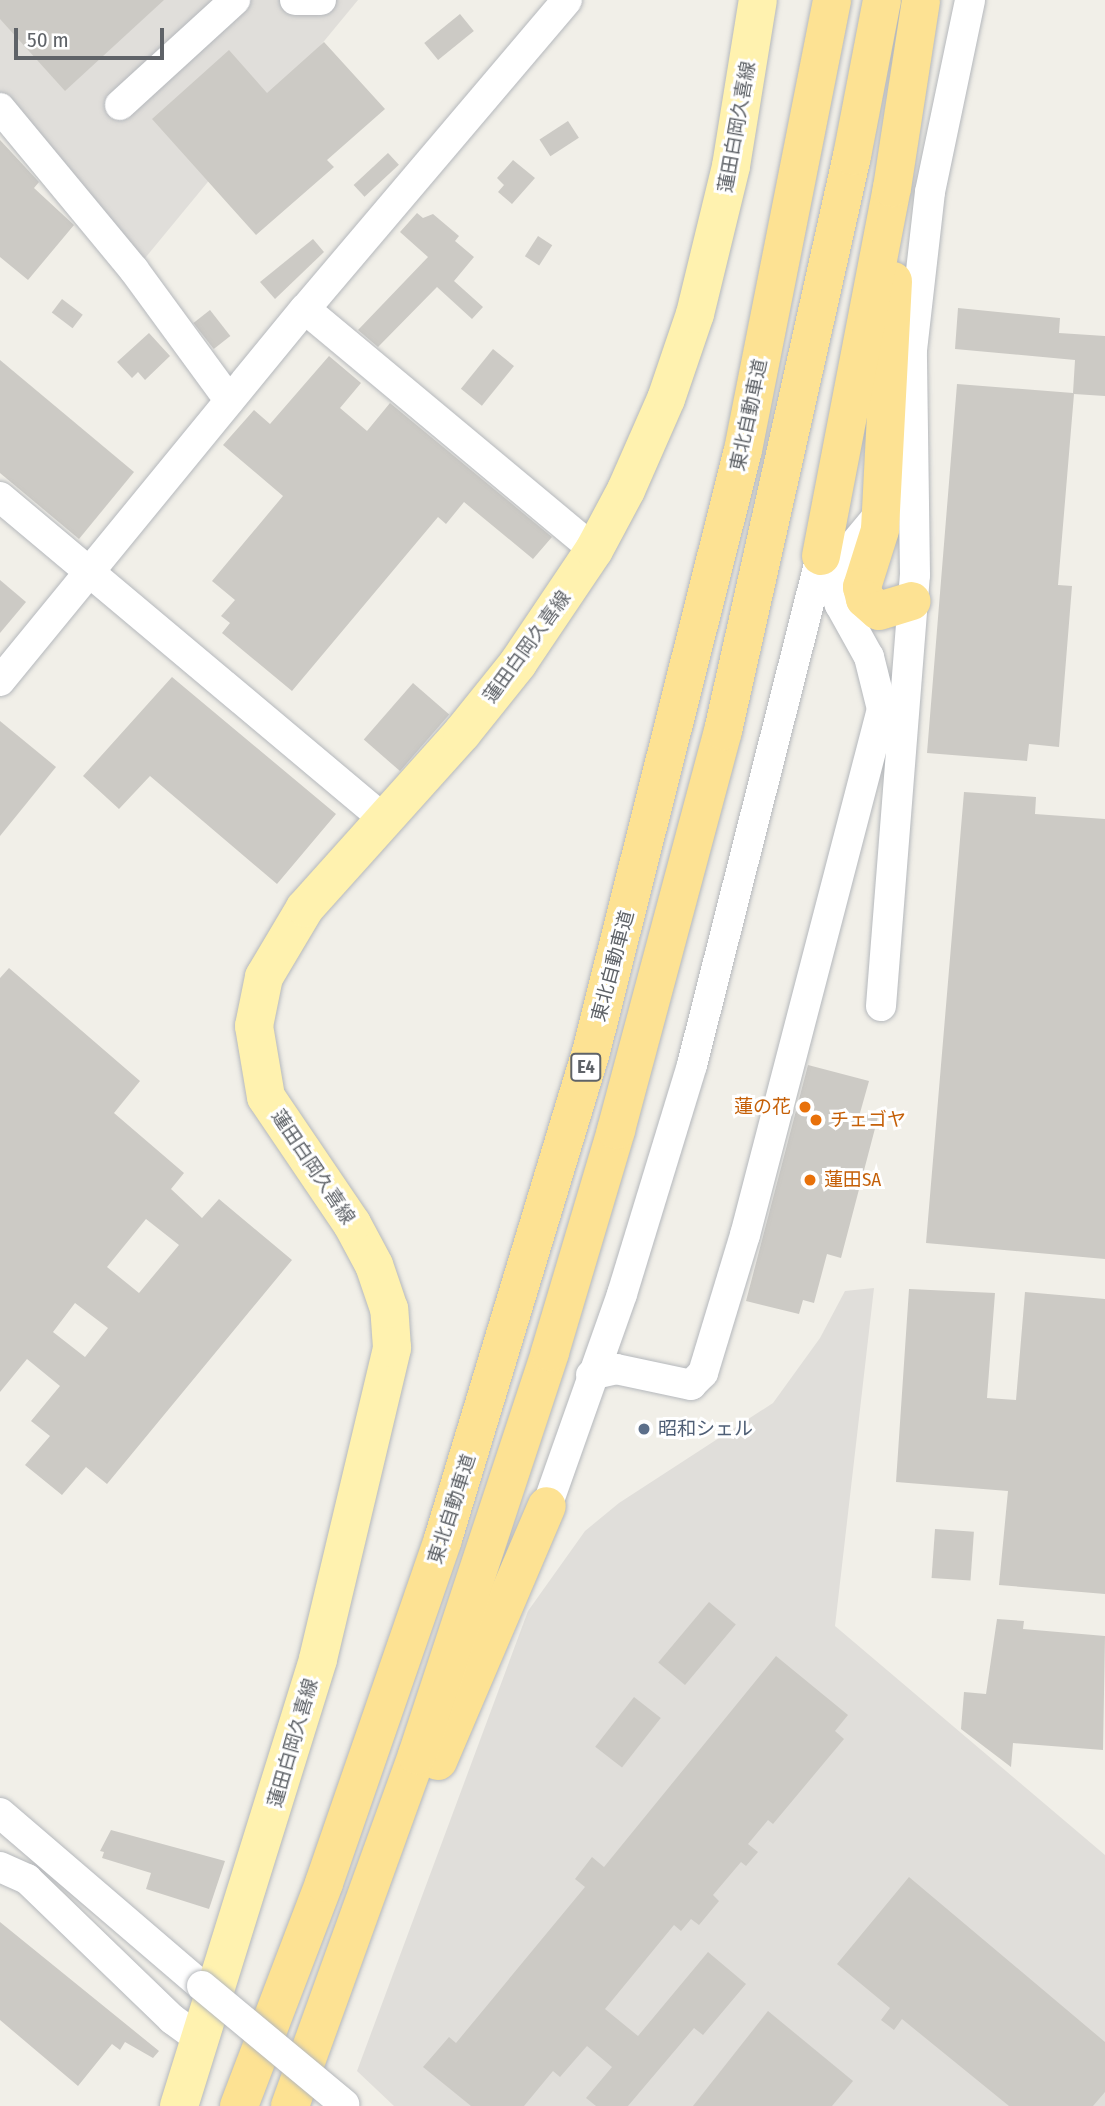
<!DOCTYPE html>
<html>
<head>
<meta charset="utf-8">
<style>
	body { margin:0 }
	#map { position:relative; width:1105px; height:2106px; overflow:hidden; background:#f1efe8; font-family:"Fira Sans Condensed","Noto Sans JP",sans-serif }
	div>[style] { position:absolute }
	.industrial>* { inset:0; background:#e0deda }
	.building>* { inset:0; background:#cccac5; transform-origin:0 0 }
	.roads { filter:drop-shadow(0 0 2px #b5b8bc) drop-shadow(0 0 2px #b5b8bc) }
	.minor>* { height:30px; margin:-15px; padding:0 15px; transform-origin:15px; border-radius:15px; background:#fff }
	.major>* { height:38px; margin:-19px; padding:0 19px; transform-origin:19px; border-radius:19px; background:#fff2af }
	.highway>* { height:38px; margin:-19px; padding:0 19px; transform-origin:19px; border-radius:19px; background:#fde293 }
	.bridges { filter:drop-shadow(0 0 2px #b5b8bc) drop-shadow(0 0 2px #b5b8bc) }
	.minor-bridge>* { height:30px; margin:-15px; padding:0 15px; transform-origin:15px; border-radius:15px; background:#fff }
	.dots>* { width:19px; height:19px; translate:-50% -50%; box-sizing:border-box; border:4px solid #fff; border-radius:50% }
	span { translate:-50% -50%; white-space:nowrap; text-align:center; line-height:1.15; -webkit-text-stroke:6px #fff; paint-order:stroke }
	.shield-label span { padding:2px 5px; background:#fff; border:2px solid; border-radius:5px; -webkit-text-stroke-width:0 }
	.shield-label { font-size:18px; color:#5f6368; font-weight:700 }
	.street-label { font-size:19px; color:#5f6368 }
	.food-label { font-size:19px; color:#c56008 }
	.right { translate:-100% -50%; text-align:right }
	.left { translate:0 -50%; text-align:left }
	.service-label { font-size:19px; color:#4e5e75 }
	.scale { position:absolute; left:14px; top:28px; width:150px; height:32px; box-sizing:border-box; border:4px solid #5f6368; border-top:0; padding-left:9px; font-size:21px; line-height:24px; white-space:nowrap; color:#5f6368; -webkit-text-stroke:5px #fff; paint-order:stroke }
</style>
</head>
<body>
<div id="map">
	<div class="industrial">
		<div style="clip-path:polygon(0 0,358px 0,141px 263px,0 98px)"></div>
		<div style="clip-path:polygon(874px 1288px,835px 1626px,1105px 1855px,1105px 2106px,394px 2106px,357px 2071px,528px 1611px,585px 1531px,619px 1503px,773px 1403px,820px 1338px,845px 1291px)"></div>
	</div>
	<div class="building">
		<div style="clip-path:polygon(0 0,164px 0,65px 91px,0 19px)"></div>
		<div style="left:460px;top:14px;width:22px;height:46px;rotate:51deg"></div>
		<div style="clip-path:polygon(324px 42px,385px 109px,327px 160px,334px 167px,256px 235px,152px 119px,229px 50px,267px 93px)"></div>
		<div style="left:568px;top:121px;width:20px;height:34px;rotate:57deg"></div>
		<div style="clip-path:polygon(0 140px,39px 182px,34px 188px,74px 225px,28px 280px,0 257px)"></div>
		<div style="left:388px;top:153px;width:16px;height:47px;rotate:47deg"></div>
		<div style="clip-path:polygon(513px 160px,535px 178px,512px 204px,498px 192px,504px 185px,497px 178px)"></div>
		<div style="clip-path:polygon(417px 213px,423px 218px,433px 214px,459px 236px,455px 241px,474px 257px,454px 281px,483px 307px,472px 319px,437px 287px,378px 347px,358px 330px,428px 257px,400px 232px)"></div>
		<div style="left:538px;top:236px;width:17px;height:24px;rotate:33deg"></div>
		<div style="clip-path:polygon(313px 239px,324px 252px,275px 299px,260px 282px)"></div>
		<div style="left:62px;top:299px;width:26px;height:17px;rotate:37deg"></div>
		<div style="clip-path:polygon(958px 308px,1060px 318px,1059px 333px,1105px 336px,1105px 396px,1074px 394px,1058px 585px,1072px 586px,1059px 747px,1029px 744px,1027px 761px,927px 753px,957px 384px,1073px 393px,1075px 360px,955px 349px)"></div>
		<div style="left:210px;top:310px;width:33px;height:21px;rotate:52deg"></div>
		<div style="clip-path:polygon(149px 333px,170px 356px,145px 380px,138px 372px,132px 378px,117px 362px)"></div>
		<div style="left:493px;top:349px;width:27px;height:51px;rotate:39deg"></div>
		<div style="clip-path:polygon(329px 356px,361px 383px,340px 408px,367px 431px,390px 403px,552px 537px,533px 559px,464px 502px,446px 524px,438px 517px,292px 691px,222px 633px,230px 623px,221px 616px,235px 600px,212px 581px,283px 496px,223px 445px,254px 410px,270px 424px)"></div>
		<div style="clip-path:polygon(0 360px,134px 472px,79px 539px,0 473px)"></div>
		<div style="clip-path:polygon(0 580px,26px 602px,0 633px)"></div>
		<div style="clip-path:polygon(172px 677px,336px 814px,277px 884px,150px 776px,119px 809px,83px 776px)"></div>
		<div style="left:413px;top:683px;width:48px;height:75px;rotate:41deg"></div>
		<div style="clip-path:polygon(0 721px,56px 767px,0 836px)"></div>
		<div style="clip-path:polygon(964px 792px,1036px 797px,1035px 814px,1105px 819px,1105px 1259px,926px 1243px)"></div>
		<div style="clip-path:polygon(evenodd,9px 968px,140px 1081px,114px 1113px,184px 1173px,171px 1189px,202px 1218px,219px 1199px,292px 1260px,107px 1484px,86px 1467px,62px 1495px,25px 1465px,50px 1436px,31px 1421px,60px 1386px,27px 1359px,0 1392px,0 978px,9px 968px,146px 1219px,179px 1245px,139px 1293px,107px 1267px,146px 1219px,9px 968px,75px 1303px,108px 1328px,85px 1357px,53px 1332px,75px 1303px)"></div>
		<div style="clip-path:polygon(808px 1065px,869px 1081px,860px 1113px,878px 1117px,841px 1258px,827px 1254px,814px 1303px,803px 1300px,799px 1314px,746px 1301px)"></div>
		<div style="clip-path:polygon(909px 1289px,995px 1293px,987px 1398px,1016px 1400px,1025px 1292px,1105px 1299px,1105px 1594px,999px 1585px,1008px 1491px,896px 1482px)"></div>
		<div style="left:935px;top:1529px;width:39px;height:49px;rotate:4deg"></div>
		<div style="left:709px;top:1602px;width:35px;height:79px;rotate:40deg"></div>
		<div style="clip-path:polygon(997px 1619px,1024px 1621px,1023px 1629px,1105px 1636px,1103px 1750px,1013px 1743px,1011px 1767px,961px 1729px,964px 1692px,986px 1694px)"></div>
		<div style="clip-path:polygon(776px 1656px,848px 1715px,835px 1731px,844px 1739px,773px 1824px,768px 1820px,748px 1844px,758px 1852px,746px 1866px,741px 1862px,713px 1895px,719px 1901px,699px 1925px,691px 1919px,681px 1931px,674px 1925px,605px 2009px,638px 2036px,708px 1952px,746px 1984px,703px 2035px,694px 2028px,628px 2106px,596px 2106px,586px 2098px,612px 2067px,587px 2046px,560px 2077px,553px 2071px,524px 2106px,471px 2106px,423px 2067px,449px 2037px,456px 2043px,585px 1887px,575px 1879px,592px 1857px,604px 1867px)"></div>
		<div style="left:634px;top:1697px;width:34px;height:63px;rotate:38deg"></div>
		<div style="clip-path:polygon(111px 1830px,225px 1861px,209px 1909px,146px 1889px,151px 1873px,102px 1858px,104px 1852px,100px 1851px)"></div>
		<div style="clip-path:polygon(909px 1877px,1105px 2042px,1105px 2092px,1093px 2106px,1009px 2106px,902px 2019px,894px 2030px,881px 2020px,890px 2008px,837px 1964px)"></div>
		<div style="clip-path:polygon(0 1922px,159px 2051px,153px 2058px,125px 2042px,120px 2050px,112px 2044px,78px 2086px,0 2020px)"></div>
		<div style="clip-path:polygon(768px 2011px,853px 2081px,832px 2106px,693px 2106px)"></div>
	</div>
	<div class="roads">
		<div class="minor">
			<div style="left:295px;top:0;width:26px"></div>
			<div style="left:120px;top:105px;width:156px;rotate:-42.4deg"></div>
			<div style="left:0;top:108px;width:210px;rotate:50.4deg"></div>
			<div style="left:134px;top:270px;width:161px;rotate:53.8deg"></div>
			<div style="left:305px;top:309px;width:376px;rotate:39.8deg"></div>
			<div style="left:0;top:497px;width:503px;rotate:40deg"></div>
			<div style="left:840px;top:600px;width:30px;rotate:-84deg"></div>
			<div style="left:843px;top:570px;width:23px;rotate:-70deg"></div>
			<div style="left:851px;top:548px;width:47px;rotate:-50.2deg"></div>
			<div style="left:0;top:681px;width:481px;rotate:-50.7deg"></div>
			<div style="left:305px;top:309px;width:405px;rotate:-49.7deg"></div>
			<div style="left:881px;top:1006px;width:432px;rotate:-85.5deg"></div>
			<div style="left:915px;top:575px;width:225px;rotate:-90.8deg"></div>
			<div style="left:912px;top:350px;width:159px;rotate:-83.5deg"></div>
			<div style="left:930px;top:192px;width:196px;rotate:-78.2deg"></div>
			<div style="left:591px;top:1375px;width:26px;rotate:-13deg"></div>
			<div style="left:616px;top:1369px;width:77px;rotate:12deg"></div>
			<div style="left:691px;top:1385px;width:17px;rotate:-45deg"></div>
			<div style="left:703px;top:1373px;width:144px;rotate:-73.1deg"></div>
			<div style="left:745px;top:1235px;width:544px;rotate:-75.4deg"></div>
			<div style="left:882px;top:709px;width:54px;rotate:-104deg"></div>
			<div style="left:869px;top:657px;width:60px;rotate:-119.1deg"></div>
			<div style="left:840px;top:605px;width:53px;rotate:-111.2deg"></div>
			<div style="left:547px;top:1506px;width:225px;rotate:-70.5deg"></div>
			<div style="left:622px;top:1294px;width:239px;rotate:-73deg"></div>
			<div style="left:692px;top:1065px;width:525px;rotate:-75.78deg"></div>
			<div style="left:0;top:1813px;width:266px;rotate:40.6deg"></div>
			<div style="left:0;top:1867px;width:30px;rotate:24deg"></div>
			<div style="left:27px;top:1879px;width:202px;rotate:44deg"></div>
			<div style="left:172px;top:2019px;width:37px;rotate:36deg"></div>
		</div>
		<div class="major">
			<div style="left:179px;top:2106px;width:468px;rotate:-72.7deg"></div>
			<div style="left:318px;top:1659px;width:320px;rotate:-76.6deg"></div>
			<div style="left:392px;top:1348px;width:39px;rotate:-94deg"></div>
			<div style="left:389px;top:1309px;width:46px;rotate:-108.8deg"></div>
			<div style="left:374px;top:1265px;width:47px;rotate:-118.2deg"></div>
			<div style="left:352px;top:1224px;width:153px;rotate:-124.1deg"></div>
			<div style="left:266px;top:1097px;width:72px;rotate:-99.6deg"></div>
			<div style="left:254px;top:1026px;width:50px;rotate:-78.5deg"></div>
			<div style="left:264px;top:977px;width:80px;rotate:-59.3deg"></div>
			<div style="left:305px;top:908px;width:235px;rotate:-48.1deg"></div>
			<div style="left:462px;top:733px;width:90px;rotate:-51.3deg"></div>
			<div style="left:518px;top:663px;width:136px;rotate:-56.1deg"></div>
			<div style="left:594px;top:550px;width:68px;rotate:-61.9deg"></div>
			<div style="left:626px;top:490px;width:99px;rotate:-66.3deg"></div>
			<div style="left:666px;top:399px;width:90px;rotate:-71.2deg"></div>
			<div style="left:695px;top:314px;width:152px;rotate:-76.3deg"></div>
			<div style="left:731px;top:166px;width:168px;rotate:-80.8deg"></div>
		</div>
		<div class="highway">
			<div style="left:893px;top:281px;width:249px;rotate:93deg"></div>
			<div style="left:880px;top:530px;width:60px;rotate:107.5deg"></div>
			<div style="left:862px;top:587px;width:12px;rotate:76deg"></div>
			<div style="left:865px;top:599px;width:18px;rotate:41deg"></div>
			<div style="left:879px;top:611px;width:34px;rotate:-17deg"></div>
			<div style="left:821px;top:556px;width:375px;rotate:-79.1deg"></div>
			<div style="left:892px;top:188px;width:190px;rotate:-81.2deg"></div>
			<div style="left:438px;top:1761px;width:277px;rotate:-66.9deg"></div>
			<div style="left:239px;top:2106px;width:239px;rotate:-69.1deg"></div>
			<div style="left:324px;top:1883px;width:364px;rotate:-70.9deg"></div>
			<div style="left:443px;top:1539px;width:509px;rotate:-73.1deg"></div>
			<div style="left:591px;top:1052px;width:621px;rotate:-75.83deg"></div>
			<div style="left:743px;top:450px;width:459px;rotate:-78.8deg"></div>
			<div style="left:290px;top:2106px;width:373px;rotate:-70.1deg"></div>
			<div style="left:417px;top:1755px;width:424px;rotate:-71.7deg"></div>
			<div style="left:550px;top:1352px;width:232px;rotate:-73.4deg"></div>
			<div style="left:616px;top:1130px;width:413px;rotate:-75deg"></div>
			<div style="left:723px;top:731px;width:589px;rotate:-77.36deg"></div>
			<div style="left:852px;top:156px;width:159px;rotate:-79.1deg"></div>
		</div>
	</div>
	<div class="bridges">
		<div class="minor-bridge">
			<div style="left:202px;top:1986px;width:185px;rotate:39.7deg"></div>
		</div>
	</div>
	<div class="dots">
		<div style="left:805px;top:1107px;background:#e8710a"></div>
		<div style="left:816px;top:1120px;background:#e8710a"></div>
		<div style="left:810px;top:1180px;background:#e8710a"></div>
		<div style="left:644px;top:1429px;background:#5c6f8a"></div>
	</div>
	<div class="shield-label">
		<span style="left:586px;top:1067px">E4</span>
	</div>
	<div class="street-label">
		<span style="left:737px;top:127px;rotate:-80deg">蓮田白岡久喜線</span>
		<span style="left:749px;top:415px;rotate:-78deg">東北自動車道</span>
		<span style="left:527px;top:647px;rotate:-54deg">蓮田白岡久喜線</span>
		<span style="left:613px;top:966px;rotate:-75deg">東北自動車道</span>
		<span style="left:313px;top:1167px;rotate:56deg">蓮田白岡久喜線</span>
		<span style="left:452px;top:1509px;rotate:-72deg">東北自動車道</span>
		<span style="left:293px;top:1743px;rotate:-74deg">蓮田白岡久喜線</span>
	</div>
	<div class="food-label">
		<span class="right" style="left:791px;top:1107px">蓮の花</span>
		<span class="left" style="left:830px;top:1120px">チェゴヤ</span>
		<span class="left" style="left:824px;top:1180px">蓮田SA</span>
	</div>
	<div class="service-label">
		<span class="left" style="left:658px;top:1429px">昭和シェル</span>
	</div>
	<div class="scale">50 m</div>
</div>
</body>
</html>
